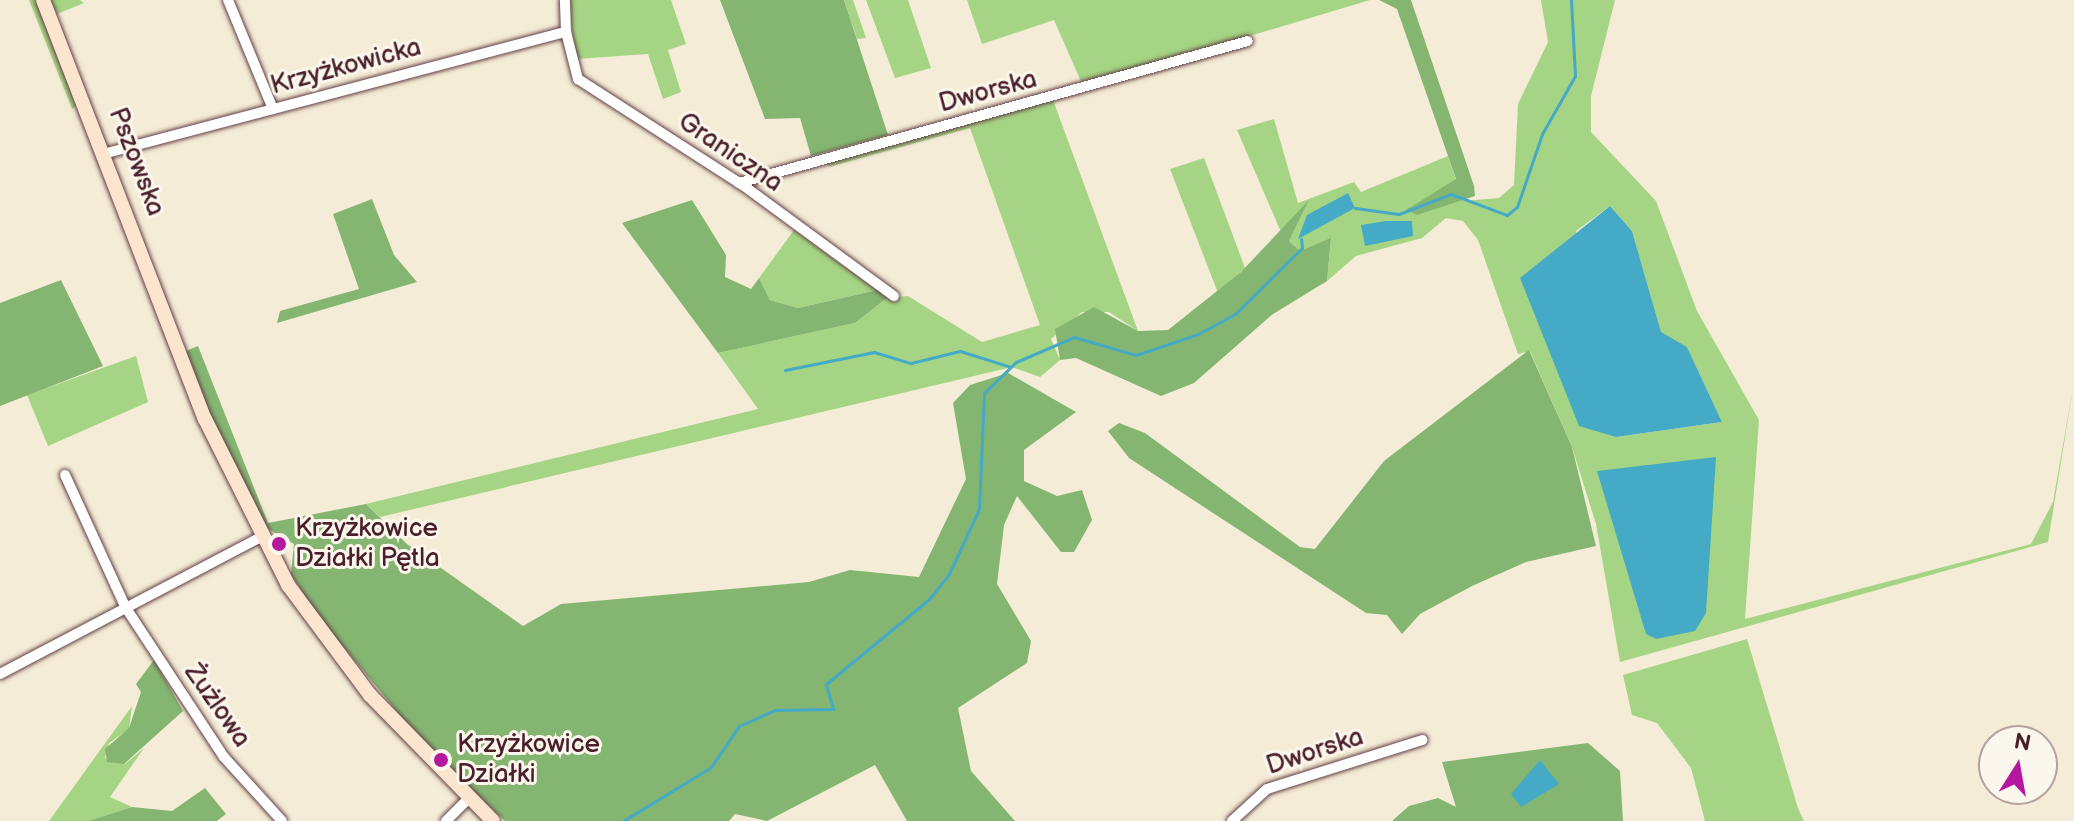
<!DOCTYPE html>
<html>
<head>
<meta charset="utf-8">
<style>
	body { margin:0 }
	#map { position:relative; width:2074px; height:821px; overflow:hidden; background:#f4ecd6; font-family:"Balsamiq Sans",sans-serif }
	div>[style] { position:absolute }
	.green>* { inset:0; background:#a5d584 }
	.forest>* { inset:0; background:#84b672 }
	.water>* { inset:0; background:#45aac5 }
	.stream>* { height:3px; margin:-1.5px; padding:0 1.5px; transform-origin:1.5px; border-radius:1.5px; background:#45aac5 }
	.roads { filter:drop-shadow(0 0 2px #643e45) drop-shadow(0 0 2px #643e45) }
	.minor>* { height:10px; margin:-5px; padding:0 5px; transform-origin:5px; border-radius:5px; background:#fff }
	.secondary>* { height:14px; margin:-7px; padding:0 7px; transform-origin:7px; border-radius:7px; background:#fbe5cf }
	.dots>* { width:22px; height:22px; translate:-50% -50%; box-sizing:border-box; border:4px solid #fbf7ec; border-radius:50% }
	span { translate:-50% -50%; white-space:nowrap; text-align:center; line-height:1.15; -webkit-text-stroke:6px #fbf7ec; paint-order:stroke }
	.street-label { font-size:26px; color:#4a1f2b }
	.poi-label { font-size:26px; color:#4a1f2b }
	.left { translate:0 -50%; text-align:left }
	.north { position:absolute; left:1978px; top:725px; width:80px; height:80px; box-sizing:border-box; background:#fbf7ec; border:2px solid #b4a19f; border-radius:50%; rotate:11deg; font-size:22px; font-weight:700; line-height:32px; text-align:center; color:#4a1f2b }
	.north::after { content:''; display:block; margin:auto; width:28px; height:36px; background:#b5179e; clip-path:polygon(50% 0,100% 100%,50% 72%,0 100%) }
</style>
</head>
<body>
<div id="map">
	<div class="green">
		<div style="clip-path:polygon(29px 0,36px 0,81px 103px,72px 109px)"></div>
		<div style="clip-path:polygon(50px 0,80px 0,84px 3px,57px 14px)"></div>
		<div style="clip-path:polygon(569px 0,671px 0,686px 44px,668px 50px,681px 92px,663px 99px,648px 54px,576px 59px)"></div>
		<div style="clip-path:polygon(844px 0,853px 0,866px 38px,857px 39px)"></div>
		<div style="clip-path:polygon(866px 0,908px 0,931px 68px,895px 78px)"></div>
		<div style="clip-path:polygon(967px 0,1370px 0,1083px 86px,1054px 20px,982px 44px)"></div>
		<div style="clip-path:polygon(evenodd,1541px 0,1615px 0,1591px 96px,1591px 132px,1656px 201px,1697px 311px,1759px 420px,1745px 619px,2031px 544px,2053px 502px,2074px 382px,2048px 542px,1620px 662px,1596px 524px,1572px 447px,1530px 351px,1518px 354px,1478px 240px,1463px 221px,1446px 218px,1422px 238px,1356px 256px,1327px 281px,1331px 239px,1300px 251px,1289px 241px,1308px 202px,1281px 232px,1237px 130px,1274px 119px,1298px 203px,1354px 182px,1361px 192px,1448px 156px,1463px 201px,1499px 198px,1514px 185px,1518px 104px,1548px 42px,1541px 0,1610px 206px,1632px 231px,1661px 333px,1687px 347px,1722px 422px,1616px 437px,1576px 231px,1610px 206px)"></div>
		<div style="clip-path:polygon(1053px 100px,1138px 331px,1109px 312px,1082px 312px,1051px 339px,1060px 360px,1040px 377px,1012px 367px,380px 517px,366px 504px,758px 409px,718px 353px,855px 323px,887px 298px,908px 296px,982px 342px,1040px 325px,970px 128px,829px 167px,827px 161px)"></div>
		<div style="clip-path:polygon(1204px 158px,1245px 268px,1218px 293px,1170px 169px)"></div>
		<div style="clip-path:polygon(794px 230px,877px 290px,798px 308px,770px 300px,759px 278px)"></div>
		<div style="clip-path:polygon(136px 356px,148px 402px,48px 446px,27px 395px)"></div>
		<div style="clip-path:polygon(1747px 639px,1798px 808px,1804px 821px,1705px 821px,1691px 768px,1657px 723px,1632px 715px,1623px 675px)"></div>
		<div style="clip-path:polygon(132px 706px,129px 729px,109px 743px,105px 758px,125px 764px,144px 748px,110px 797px,132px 807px,88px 821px,49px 821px)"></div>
	</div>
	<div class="forest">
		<div style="clip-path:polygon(720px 0,844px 0,888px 135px,811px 156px,800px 118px,765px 119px)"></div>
		<div style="clip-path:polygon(1379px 0,1411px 0,1474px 186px,1475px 196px,1417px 215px,1406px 210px,1456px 179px,1397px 9px)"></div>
		<div style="clip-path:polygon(372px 199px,394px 255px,417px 282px,277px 323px,280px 311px,359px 289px,333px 214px)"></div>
		<div style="clip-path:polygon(692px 200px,726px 255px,725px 277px,751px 289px,759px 278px,770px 300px,798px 308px,877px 290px,887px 298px,855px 323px,718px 353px,622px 223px)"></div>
		<div style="clip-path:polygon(1309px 200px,1289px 241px,1300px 251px,1331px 238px,1327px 281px,1273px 314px,1194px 383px,1161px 396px,1076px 358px,1060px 360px,1055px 329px,1094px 307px,1138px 331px,1168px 330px,1241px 272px)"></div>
		<div style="clip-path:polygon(61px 280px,103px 366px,0 406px,0 303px)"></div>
		<div style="clip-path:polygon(198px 346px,268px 523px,366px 504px,407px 544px,523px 626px,561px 604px,809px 582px,850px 570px,919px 577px,966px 479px,953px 403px,970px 385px,1008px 373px,1076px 412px,1024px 450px,1024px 481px,1057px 496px,1082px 490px,1092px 520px,1074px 552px,1061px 552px,1017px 496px,1004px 525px,997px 584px,1031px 641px,1027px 663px,958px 708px,971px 771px,1015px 821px,907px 821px,875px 765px,767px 821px,735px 814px,729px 821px,505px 821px,424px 744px,317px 615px,291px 574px,294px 544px,260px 524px,210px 419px,186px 351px)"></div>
		<div style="clip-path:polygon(1529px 350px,1572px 447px,1596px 546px,1526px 562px,1472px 586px,1420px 614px,1402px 634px,1387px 615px,1366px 613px,1129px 458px,1108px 431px,1119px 423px,1145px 433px,1300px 547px,1315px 549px,1384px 461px)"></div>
		<div style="clip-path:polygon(154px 660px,183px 711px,124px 764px,107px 762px,105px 749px,129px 728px,141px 692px,136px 684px)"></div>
		<div style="clip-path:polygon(1588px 743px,1620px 771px,1623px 821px,1392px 821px,1409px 806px,1438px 798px,1456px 807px,1442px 762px)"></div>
		<div style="clip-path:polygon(205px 788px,226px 814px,217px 821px,88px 821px,132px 807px,172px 811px)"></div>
	</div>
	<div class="water">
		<div style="clip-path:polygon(1348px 193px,1355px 208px,1298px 239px,1307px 215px)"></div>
		<div style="clip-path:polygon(1610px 206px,1632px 231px,1661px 332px,1687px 347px,1722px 422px,1616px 437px,1579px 426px,1520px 278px)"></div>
		<div style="clip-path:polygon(1386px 221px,1412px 221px,1413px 236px,1365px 246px,1361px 225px)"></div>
		<div style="clip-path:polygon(1716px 457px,1706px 613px,1695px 631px,1656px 639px,1646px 634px,1597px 471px)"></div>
		<div style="clip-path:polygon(1540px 760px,1559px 784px,1521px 807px,1511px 794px)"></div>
	</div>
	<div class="stream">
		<div style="left:1355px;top:208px;width:44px;rotate:7.8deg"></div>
		<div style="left:1399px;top:214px;width:56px;rotate:-21deg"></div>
		<div style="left:1451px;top:194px;width:60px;rotate:20.6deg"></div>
		<div style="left:1507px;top:215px;width:13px;rotate:-39deg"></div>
		<div style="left:1517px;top:207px;width:77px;rotate:-71.1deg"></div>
		<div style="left:1542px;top:134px;width:67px;rotate:-60.4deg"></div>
		<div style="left:1575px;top:76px;width:76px;rotate:-93deg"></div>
		<div style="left:785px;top:370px;width:91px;rotate:-11.4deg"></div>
		<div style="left:874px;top:352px;width:39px;rotate:17deg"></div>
		<div style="left:911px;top:363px;width:50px;rotate:-13.8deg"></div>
		<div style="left:960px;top:351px;width:53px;rotate:17.4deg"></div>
		<div style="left:623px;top:821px;width:103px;rotate:-31.5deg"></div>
		<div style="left:711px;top:767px;width:50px;rotate:-55.7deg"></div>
		<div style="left:739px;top:726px;width:39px;rotate:-24deg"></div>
		<div style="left:775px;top:710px;width:58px;rotate:-1deg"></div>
		<div style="left:833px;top:709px;width:26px;rotate:-106deg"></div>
		<div style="left:826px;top:684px;width:134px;rotate:-39.5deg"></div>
		<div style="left:929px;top:599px;width:32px;rotate:-51deg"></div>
		<div style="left:949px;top:574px;width:72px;rotate:-65.2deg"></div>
		<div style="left:979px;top:509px;width:116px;rotate:-87.5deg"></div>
		<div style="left:984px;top:393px;width:45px;rotate:-44.1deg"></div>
		<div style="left:1016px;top:362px;width:63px;rotate:-23.3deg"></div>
		<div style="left:1074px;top:337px;width:65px;rotate:16.2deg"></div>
		<div style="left:1136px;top:355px;width:65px;rotate:-18.7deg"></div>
		<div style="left:1198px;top:334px;width:42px;rotate:-28.4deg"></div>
		<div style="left:1235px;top:314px;width:94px;rotate:-44.6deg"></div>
		<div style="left:1302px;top:248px;width:9px;rotate:-96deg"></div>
	</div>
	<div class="roads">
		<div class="minor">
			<div style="left:228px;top:0;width:118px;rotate:67.6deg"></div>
			<div style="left:566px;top:32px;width:49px;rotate:75.7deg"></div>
			<div style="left:578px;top:79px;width:197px;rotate:32.8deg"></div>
			<div style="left:744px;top:186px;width:186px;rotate:36.3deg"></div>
			<div style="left:107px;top:153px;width:475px;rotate:-14.8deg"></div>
			<div style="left:566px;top:32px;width:32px;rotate:-92deg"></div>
			<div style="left:739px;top:183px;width:528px;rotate:-15.59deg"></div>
			<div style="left:65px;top:475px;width:146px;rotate:65.4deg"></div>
			<div style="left:126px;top:608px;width:178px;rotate:56.7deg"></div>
			<div style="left:224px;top:757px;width:86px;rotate:47.8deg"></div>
			<div style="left:0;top:674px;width:295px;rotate:-27.7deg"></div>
			<div style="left:446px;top:821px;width:33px;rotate:-45deg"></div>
			<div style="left:1232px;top:821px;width:47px;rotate:-42.4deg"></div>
			<div style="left:1267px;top:789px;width:163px;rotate:-17.5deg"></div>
		</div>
		<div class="secondary">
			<div style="left:43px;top:0;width:449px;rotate:68.9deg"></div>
			<div style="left:205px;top:419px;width:186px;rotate:63.4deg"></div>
			<div style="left:288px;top:585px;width:137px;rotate:53.3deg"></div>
			<div style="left:370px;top:695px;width:176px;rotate:45.7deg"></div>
		</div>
	</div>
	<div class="dots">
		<div style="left:279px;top:544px;background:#b5179e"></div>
		<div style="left:441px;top:760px;background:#b5179e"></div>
	</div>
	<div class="street-label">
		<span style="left:346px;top:67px;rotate:-15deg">Krzyżkowicka</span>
		<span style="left:988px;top:92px;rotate:-15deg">Dworska</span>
		<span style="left:730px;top:153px;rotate:34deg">Graniczna</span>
		<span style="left:136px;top:162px;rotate:69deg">Pszowska</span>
		<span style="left:217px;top:706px;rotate:55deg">Żużlowa</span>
		<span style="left:1315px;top:752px;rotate:-18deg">Dworska</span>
	</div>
	<div class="poi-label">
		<span class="left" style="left:295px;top:544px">Krzyżkowice<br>Działki Pętla</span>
		<span class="left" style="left:457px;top:760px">Krzyżkowice<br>Działki</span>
	</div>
	<div class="north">N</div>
</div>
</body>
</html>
